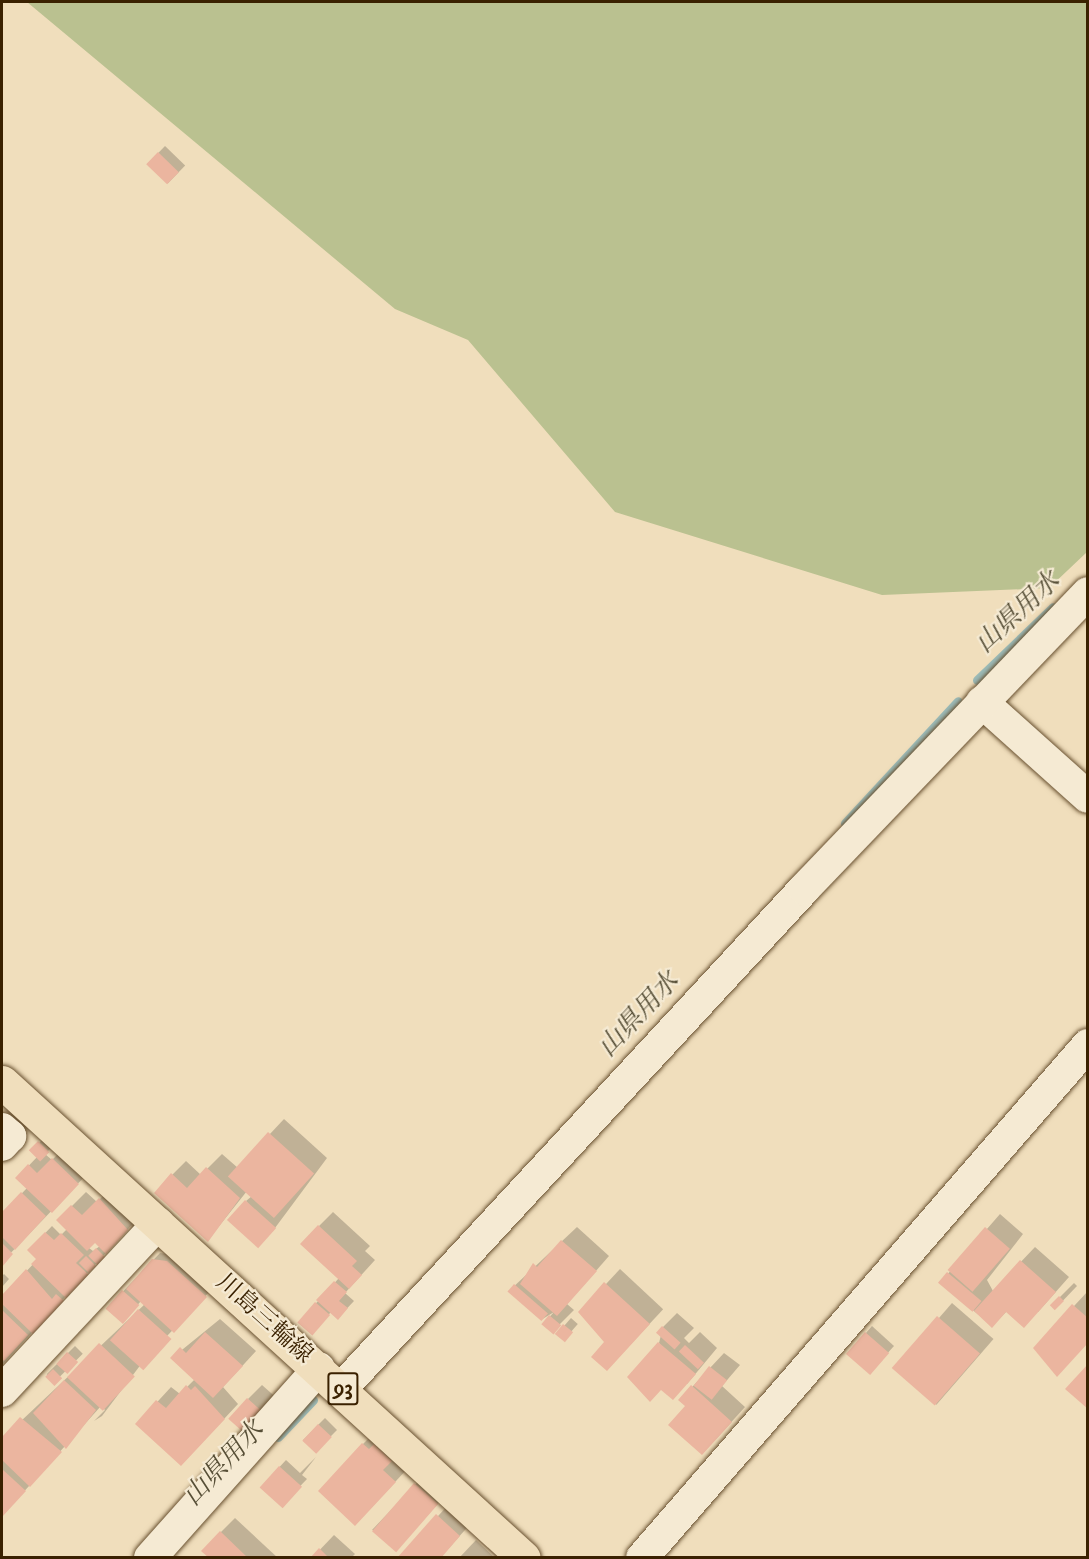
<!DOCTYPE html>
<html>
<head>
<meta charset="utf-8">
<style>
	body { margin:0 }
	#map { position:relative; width:1089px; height:1559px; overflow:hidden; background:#f0debc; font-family:"IM FELL DW Pica","Noto Serif JP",serif }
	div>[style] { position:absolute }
	.green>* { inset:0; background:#bac190 }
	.shadow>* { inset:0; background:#0003; transform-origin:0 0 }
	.stream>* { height:9px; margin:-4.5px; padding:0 4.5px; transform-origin:4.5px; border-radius:4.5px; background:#9cbbb8 }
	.building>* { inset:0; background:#ebb59f; transform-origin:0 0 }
	.roads { filter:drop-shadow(0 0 2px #68502f) drop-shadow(0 0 2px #68502f) }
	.minor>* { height:32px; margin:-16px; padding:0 16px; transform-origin:16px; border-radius:16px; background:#f5ead3 }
	.primary>* { height:33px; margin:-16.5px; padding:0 16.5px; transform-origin:16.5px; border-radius:16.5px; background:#f0debc }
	span { translate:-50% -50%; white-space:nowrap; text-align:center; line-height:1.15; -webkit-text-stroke:4.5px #f5ead3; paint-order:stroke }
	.shield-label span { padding:2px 4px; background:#f5ead3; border:2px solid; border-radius:4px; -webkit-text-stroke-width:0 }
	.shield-label { font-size:22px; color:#3a2100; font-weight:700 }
	.street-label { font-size:24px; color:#3a2100 }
	.water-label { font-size:26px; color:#574f37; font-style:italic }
	.frame { position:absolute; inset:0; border:3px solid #3a2100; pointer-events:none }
</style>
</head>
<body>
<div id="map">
	<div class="green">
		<div style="clip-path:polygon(27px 2px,1087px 2px,1087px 552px,1049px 588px,882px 595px,615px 512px,468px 340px,395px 309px)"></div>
	</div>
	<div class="shadow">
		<div style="left:165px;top:146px;width:28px;height:25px;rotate:44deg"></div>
		<div style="clip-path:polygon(284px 1119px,327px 1158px,272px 1232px,246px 1201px,252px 1196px,247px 1191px,208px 1240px,172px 1175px,186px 1161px,201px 1175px,222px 1154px,238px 1168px)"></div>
		<div style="clip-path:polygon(46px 1136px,55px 1144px,45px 1154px,52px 1160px,67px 1145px,92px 1169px,2px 1262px,2px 1214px,27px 1188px,17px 1178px,38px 1156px,32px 1150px)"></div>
		<div style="clip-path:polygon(evenodd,114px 1185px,141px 1215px,2px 1365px,2px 1297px,38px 1259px,29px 1250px,52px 1226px,61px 1235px,67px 1229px,58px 1220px,86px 1192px,97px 1202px,114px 1185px,95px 1242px,100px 1246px,93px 1251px,89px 1248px,95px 1242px)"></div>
		<div style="clip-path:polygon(333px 1212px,370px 1246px,365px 1251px,375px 1260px,345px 1293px,354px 1301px,338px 1318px,331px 1312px,311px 1333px,299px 1322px,339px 1278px,319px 1226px)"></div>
		<div style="clip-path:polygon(1000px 1214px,1023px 1234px,987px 1280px,993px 1291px,1035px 1247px,1069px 1277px,1038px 1312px,1007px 1311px,992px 1326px,940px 1283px)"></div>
		<div style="clip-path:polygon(577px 1227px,609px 1256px,567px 1304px,574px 1310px,552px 1332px,543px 1324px,554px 1312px,541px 1320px,509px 1291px)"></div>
		<div style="clip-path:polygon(160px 1253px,174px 1255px,212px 1289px,145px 1359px,102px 1416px,94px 1421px,105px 1410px,101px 1406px,2px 1516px,2px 1439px,145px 1304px,141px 1301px,122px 1322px,107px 1308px)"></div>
		<div style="left:620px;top:1269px;width:59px;height:59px;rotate:43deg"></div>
		<div style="clip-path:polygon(4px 1274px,9px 1279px,2px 1287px,2px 1276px)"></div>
		<div style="clip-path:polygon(1074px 1283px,1077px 1286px,1055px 1309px,1060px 1297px)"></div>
		<div style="clip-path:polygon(1088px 1291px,1088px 1342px,1057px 1375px,1035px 1348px)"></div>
		<div style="left:952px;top:1303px;width:55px;height:87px;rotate:41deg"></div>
		<div style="clip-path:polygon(677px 1313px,694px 1328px,684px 1338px,689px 1343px,700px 1332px,717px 1348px,687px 1384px,659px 1343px,663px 1327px)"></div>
		<div style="left:571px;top:1318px;width:9px;height:21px;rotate:41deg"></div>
		<div style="clip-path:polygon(220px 1319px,256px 1351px,223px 1387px,238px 1404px,195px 1450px,137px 1424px,171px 1387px,180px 1394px,195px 1379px,172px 1358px)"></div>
		<div style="clip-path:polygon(872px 1326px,894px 1346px,876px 1366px,866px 1333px)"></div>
		<div style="left:75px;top:1346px;width:11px;height:40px;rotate:45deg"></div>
		<div style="clip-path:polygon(724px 1353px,740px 1365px,722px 1386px,745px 1407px,716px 1439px,680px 1400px)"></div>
		<div style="clip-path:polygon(262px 1385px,280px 1401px,263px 1421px,248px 1399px)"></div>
		<div style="left:325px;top:1418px;width:17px;height:31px;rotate:45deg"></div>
		<div style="clip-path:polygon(377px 1430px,409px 1467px,369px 1510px,363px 1444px)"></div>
		<div style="clip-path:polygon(316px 1457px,302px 1475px,307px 1479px,281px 1506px,261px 1487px,286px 1460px,300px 1473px)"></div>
		<div style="clip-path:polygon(429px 1470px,451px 1489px,408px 1537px,372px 1530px)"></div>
		<div style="clip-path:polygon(452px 1501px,473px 1521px,440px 1558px,399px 1558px)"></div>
		<div style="clip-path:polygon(235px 1518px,278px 1558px,211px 1558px,221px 1532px)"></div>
		<div style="clip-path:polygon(334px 1535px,355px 1554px,351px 1558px,312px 1558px)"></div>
		<div style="clip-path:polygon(476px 1540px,495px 1558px,459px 1558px)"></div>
	</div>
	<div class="stream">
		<div style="left:977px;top:680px;width:105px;rotate:-43.8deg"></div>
		<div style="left:845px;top:823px;width:166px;rotate:-47.2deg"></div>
		<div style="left:278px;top:1437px;width:51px;rotate:-46.6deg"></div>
	</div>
	<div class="building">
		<div style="left:158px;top:152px;width:29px;height:17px;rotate:44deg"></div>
		<div style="left:268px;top:1132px;width:62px;height:60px;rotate:42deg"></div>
		<div style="left:38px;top:1141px;width:16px;height:13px;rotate:45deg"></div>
		<div style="clip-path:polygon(52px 1158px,79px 1184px,52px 1213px,15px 1178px,28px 1164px,37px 1173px)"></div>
		<div style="clip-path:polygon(206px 1167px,240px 1198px,208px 1242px,154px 1193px,171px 1173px,187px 1188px)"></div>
		<div style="clip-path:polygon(21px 1192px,46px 1216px,15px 1250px,2px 1237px,2px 1212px)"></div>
		<div style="clip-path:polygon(99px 1198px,128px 1230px,106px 1254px,95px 1243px,87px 1251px,56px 1220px,71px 1205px,82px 1215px)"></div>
		<div style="left:245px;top:1200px;width:42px;height:27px;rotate:42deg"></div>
		<div style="clip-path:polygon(318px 1225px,357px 1261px,352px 1266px,362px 1275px,349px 1289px,300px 1244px)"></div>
		<div style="left:985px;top:1227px;width:33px;height:57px;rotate:41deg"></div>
		<div style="clip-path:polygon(45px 1232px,54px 1240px,61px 1233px,84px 1255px,76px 1263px,89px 1275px,66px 1298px,31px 1264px,36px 1259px,27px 1250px)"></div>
		<div style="clip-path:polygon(561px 1240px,597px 1271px,557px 1316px,520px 1284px,533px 1263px,537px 1267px)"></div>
		<div style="clip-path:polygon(2px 1243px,13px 1254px,2px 1267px)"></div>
		<div style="left:96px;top:1248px;width:13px;height:11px;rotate:45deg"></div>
		<div style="left:86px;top:1256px;width:14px;height:10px;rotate:45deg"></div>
		<div style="clip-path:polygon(152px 1259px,167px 1261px,207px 1297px,174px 1333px,126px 1289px)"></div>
		<div style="clip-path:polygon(1020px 1260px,1056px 1292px,1024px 1328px,1006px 1312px,992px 1328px,974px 1311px)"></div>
		<div style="clip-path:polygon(26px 1269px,52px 1299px,56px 1294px,64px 1301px,33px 1334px,2px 1304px,2px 1295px)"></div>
		<div style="left:947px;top:1272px;width:45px;height:14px;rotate:40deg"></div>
		<div style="clip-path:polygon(334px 1281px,347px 1292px,339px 1301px,348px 1308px,338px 1320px,316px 1300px)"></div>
		<div style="clip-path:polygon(604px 1282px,650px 1324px,607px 1371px,591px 1357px,604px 1342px,578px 1312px)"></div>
		<div style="left:514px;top:1284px;width:45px;height:10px;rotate:41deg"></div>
		<div style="left:122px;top:1290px;width:23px;height:25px;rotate:41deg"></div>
		<div style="left:1059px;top:1296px;width:7px;height:13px;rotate:45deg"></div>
		<div style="left:315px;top:1302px;width:20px;height:27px;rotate:41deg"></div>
		<div style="clip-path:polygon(1072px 1304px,1088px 1318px,1088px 1343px,1057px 1377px,1033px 1348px)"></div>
		<div style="left:138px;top:1309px;width:45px;height:42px;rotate:42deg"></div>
		<div style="clip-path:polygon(2px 1310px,28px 1335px,4px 1361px,2px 1359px)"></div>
		<div style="left:549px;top:1315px;width:16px;height:12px;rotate:40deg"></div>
		<div style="left:937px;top:1316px;width:57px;height:69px;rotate:41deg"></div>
		<div style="left:563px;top:1324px;width:13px;height:13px;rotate:39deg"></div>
		<div style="left:662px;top:1326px;width:25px;height:9px;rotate:42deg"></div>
		<div style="clip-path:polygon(205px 1332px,243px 1366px,213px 1398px,170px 1358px,180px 1347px,186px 1353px)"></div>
		<div style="left:865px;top:1332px;width:32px;height:29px;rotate:41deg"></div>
		<div style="clip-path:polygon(658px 1342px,696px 1374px,673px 1400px,661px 1390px,650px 1402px,627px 1377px)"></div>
		<div style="left:99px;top:1343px;width:49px;height:47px;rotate:43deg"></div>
		<div style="left:685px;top:1345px;width:26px;height:9px;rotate:43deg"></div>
		<div style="left:67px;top:1352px;width:15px;height:16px;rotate:42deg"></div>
		<div style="clip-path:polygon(1088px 1364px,1088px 1409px,1065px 1389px)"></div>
		<div style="left:709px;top:1366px;width:23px;height:25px;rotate:38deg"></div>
		<div style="left:53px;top:1369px;width:13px;height:11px;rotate:45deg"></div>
		<div style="clip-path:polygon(64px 1380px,96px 1410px,66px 1449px,33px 1413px)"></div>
		<div style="clip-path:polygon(186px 1385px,191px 1390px,195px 1386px,225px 1419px,181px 1466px,135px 1424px,156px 1400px,166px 1408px)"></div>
		<div style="clip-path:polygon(691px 1385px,732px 1422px,702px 1455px,668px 1425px,685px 1406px,678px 1400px)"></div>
		<div style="left:247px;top:1398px;width:27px;height:28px;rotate:42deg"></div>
		<div style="clip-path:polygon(20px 1417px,62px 1452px,30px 1487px,2px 1460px,2px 1437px)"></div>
		<div style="left:318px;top:1424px;width:19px;height:23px;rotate:43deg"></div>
		<div style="clip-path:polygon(362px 1443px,369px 1449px,374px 1444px,392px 1461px,383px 1470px,396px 1482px,355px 1526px,318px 1491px)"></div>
		<div style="left:279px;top:1466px;width:31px;height:29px;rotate:42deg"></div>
		<div style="clip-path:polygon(2px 1469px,26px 1491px,2px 1517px)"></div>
		<div style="left:414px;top:1483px;width:32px;height:64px;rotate:41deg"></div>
		<div style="clip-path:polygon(436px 1514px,460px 1536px,441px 1558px,397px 1558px)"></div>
		<div style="clip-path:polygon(220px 1531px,248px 1558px,209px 1558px,201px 1551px)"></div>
		<div style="clip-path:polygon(319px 1548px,329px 1558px,310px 1558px)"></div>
	</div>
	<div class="roads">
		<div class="minor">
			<div style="left:982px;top:702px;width:142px;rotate:41.9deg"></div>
			<div style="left:2px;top:1129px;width:11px;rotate:41deg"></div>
			<div style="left:10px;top:1136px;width:12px;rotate:132deg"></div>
			<div style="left:342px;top:1388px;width:680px;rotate:-47.2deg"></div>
			<div style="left:804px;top:889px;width:410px;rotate:-46.2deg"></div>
			<div style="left:2px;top:1391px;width:229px;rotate:-47deg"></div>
			<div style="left:150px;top:1558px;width:254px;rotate:-48.3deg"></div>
			<div style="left:642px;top:1558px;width:680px;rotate:-49deg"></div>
		</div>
		<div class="primary">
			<div style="left:2px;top:1082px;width:706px;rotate:42.36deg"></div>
		</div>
	</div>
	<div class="shield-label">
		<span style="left:343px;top:1389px">93</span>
	</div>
	<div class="street-label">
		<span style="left:264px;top:1319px;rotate:42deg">川島三輪線</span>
	</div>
	<div class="water-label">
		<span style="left:1018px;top:613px;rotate:-43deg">山県用水</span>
		<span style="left:639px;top:1015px;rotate:-47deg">山県用水</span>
		<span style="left:224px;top:1464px;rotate:-47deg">山県用水</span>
	</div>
	<div class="frame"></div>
</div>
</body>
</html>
